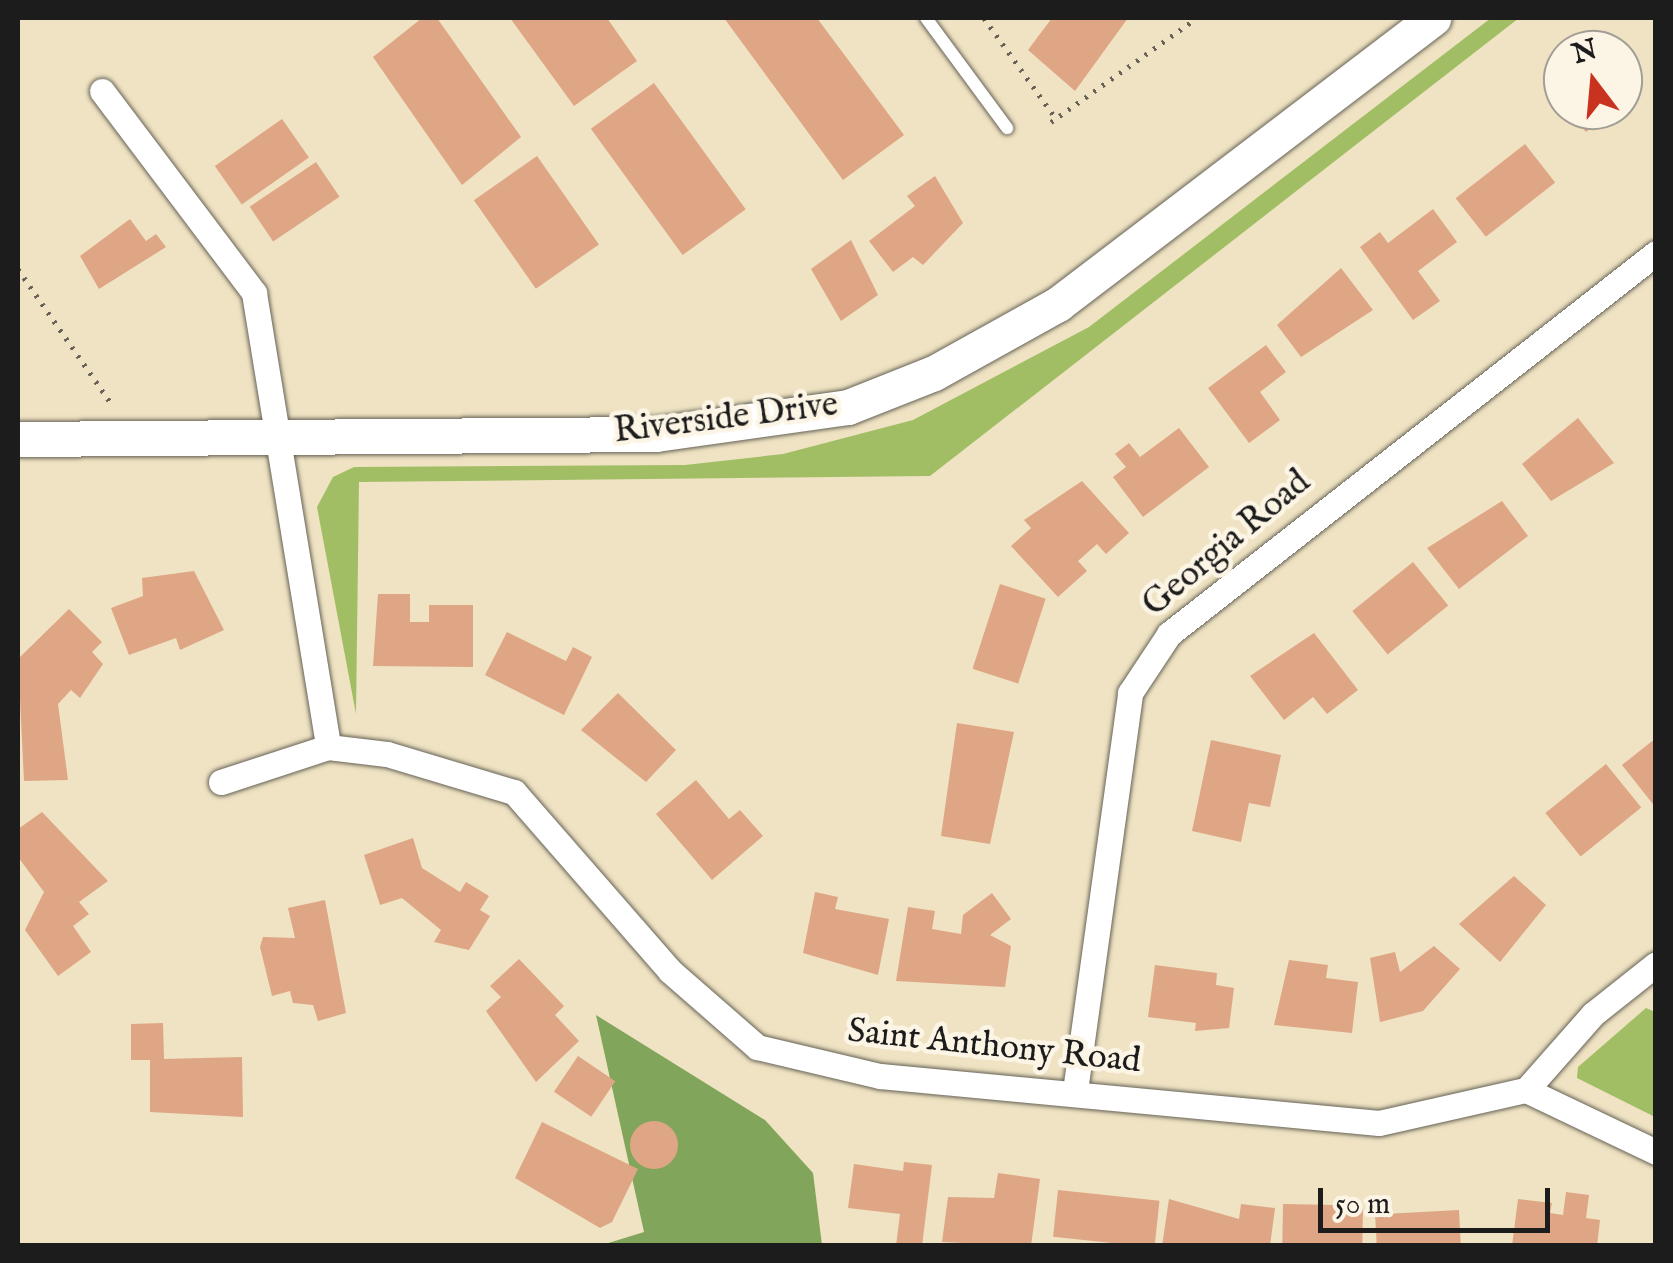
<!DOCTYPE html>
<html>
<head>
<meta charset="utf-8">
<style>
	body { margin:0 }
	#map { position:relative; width:1673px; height:1263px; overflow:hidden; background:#efe3c3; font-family:"IM FELL English",serif }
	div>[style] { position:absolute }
	.green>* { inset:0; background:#a2be65 }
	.forest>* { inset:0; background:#81a55a }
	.building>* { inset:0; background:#dea684; transform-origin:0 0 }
	.round { border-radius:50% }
	.path>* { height:5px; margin-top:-2.5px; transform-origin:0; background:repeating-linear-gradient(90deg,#666256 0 2.5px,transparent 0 10.5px) }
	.roads { filter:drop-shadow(0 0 2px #666256) drop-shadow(0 0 2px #666256) }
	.lane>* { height:12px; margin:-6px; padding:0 6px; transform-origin:6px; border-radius:6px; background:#fff }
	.street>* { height:25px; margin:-12.5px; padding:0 12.5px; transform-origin:12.5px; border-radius:12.5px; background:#fff }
	.secondary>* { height:35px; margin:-17.5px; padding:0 17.5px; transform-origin:17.5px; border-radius:17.5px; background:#fff }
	span { translate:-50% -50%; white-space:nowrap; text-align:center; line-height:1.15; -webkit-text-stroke:9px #fcf5e5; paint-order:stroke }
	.street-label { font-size:35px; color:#1c1c1c }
	.frame { position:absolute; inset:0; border:20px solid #1c1c1c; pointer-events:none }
	.north { position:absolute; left:1543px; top:30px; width:100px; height:100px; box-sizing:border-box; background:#fcf5e5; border:2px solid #a29e95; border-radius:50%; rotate:344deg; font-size:28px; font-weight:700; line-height:40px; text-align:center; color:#1c1c1c }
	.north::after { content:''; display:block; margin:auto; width:35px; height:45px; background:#c8321e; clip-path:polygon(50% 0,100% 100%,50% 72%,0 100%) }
	.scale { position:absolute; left:1318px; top:1188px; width:232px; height:45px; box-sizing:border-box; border:5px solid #1c1c1c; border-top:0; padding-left:12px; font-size:30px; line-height:35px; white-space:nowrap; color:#1c1c1c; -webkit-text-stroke:8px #fcf5e5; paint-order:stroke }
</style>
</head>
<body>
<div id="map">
	<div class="green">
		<div style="clip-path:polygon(1491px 18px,1519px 18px,930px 476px,359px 482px,356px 714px,317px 507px,333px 477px,354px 467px,685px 465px,783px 454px,913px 420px,1089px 327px)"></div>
		<div style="clip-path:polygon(1646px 1008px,1655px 1012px,1655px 1117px,1577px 1078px,1578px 1067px)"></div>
	</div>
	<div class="forest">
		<div style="clip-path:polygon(596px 1015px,765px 1120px,813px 1173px,822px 1245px,602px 1245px,644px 1232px)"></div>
	</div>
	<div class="building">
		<div style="clip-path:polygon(422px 18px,437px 18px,521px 137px,462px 185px,373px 57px)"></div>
		<div style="clip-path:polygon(510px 18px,607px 18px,637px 61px,574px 106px)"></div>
		<div style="clip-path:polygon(724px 18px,817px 18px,904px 135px,843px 180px)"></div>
		<div style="clip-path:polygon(1052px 18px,1128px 18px,1075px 91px,1028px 50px)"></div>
		<div style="clip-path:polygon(1623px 67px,1641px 90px,1623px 104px)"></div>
		<div style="left:654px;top:83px;width:156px;height:78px;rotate:54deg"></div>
		<div style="clip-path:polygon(1569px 110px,1615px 110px,1586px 132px)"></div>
		<div style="left:282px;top:119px;width:47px;height:82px;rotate:55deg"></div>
		<div style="left:1525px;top:144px;width:49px;height:88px;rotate:52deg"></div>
		<div style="left:537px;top:156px;width:108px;height:77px;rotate:55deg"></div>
		<div style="left:316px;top:162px;width:42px;height:80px;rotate:56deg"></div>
		<div style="clip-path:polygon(935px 176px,963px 223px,923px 265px,913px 257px,893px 272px,869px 241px,915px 206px,907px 196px)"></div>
		<div style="clip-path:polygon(1433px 209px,1457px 242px,1418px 271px,1440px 301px,1413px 320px,1360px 247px,1380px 232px,1388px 243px)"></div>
		<div style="clip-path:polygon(130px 219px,146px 241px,156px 234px,166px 247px,99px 289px,80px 256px)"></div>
		<div style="clip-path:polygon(851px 240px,878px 295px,841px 321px,811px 269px)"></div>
		<div style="clip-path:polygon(1341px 268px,1373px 310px,1301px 357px,1277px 325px)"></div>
		<div style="clip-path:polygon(1266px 345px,1286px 372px,1260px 392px,1280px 420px,1249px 443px,1208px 388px)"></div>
		<div style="clip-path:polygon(1578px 418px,1614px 463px,1551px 501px,1522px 464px)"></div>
		<div style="clip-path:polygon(1179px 428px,1209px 467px,1143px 517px,1113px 477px,1126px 467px,1115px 454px,1129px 443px,1140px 457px)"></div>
		<div style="clip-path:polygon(1082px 481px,1129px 533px,1106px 554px,1097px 544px,1078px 561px,1087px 571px,1058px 597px,1011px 546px,1031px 528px,1024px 520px)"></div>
		<div style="clip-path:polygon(1502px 501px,1528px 536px,1459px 589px,1427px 548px)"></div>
		<div style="left:1413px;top:562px;width:56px;height:78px;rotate:51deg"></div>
		<div style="clip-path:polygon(194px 571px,224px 630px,180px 650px,176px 638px,129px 655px,111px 608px,143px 596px,142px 578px)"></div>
		<div style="left:1000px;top:584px;width:48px;height:89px;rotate:18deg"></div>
		<div style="clip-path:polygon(378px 594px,410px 594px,410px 622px,429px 622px,429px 605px,473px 605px,473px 667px,373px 666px)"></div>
		<div style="clip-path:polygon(69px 609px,102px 642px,92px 652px,103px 664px,80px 698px,71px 690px,58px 704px,68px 780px,24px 781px,18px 659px)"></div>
		<div style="clip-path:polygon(507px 632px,566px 661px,573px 647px,592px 657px,564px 715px,485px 675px)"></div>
		<div style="clip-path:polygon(1314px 633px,1358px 690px,1327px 714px,1313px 697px,1284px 720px,1250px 676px)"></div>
		<div style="clip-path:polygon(618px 693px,676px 750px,646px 782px,581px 730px)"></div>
		<div style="clip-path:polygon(957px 723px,1014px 732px,990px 844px,941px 836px)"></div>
		<div style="clip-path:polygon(1656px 738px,1656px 808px,1622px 765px)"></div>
		<div style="clip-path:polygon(1211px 740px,1281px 755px,1270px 807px,1249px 803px,1241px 842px,1192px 831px)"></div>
		<div style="left:1606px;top:764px;width:56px;height:78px;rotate:51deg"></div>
		<div style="clip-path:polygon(696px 780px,729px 819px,740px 810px,763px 836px,712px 880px,656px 814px)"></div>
		<div style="clip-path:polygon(42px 812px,108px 881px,79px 902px,89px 914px,73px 926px,91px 952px,58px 976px,25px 930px,44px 892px,18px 857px,18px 829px)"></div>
		<div style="clip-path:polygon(413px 838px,422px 868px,460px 892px,466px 882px,489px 896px,480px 910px,490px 916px,469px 950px,434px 942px,441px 930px,402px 898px,380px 905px,364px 855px)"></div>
		<div style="clip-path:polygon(1514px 876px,1546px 905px,1500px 962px,1459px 924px)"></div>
		<div style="clip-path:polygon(815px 892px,838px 897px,835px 909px,889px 919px,878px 975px,803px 953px)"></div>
		<div style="clip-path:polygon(992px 893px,1011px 919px,990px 935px,1011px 946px,1005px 987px,896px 981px,908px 907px,935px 911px,932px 929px,961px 934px,963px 915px)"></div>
		<div style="clip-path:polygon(325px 900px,346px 1013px,318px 1021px,313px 1005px,293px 1003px,290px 991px,272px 996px,260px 947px,263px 937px,295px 938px,288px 908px)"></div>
		<div style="clip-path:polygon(1434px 946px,1460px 969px,1423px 1011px,1380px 1022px,1370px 958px,1395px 952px,1400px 972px)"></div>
		<div style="clip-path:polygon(519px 959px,564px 1006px,555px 1015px,579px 1041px,536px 1082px,486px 1011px,501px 997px,490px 986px)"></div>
		<div style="clip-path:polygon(1289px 960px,1328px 965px,1326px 978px,1358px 982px,1352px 1033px,1274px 1025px)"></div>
		<div style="clip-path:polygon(1155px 965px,1217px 973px,1216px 985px,1234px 988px,1229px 1028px,1195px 1031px,1196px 1023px,1148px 1017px)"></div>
		<div style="clip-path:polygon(163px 1023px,164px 1059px,242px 1057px,243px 1117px,150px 1112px,150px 1060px,131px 1060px,131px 1024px)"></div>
		<div style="left:578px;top:1056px;width:45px;height:43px;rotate:34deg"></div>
		<div class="round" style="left:630px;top:1121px;width:48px;height:48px"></div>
		<div style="clip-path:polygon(542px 1122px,638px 1169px,612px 1222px,600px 1228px,515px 1178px)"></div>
		<div style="clip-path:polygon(904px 1162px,932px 1165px,922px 1246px,896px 1246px,900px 1214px,848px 1208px,854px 1164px,903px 1171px)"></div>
		<div style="clip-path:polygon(998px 1173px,1040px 1179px,1031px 1246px,942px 1242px,948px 1197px,994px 1198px)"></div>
		<div style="left:1058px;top:1190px;width:102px;height:47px;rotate:6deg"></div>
		<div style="clip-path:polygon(1566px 1192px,1589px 1195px,1586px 1218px,1600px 1220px,1597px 1246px,1512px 1246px,1518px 1199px,1552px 1203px,1550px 1213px,1563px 1215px)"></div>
		<div style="clip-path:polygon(1169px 1199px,1239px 1219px,1241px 1204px,1275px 1208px,1270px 1246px,1162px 1246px)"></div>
		<div style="left:1283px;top:1204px;width:80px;height:42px;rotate:1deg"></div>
		<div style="left:1459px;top:1210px;width:36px;height:84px;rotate:87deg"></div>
	</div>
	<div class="path">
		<div style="left:984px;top:18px;width:122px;rotate:54.4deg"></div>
		<div style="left:1051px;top:122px;width:179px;rotate:-35.5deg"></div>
		<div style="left:18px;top:269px;width:167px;rotate:55.3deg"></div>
	</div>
	<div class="roads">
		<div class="lane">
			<div style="left:926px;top:18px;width:137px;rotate:53.6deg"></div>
		</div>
		<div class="street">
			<div style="left:102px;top:91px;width:253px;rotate:53deg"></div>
			<div style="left:254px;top:293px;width:460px;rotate:80.7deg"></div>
			<div style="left:328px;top:747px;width:59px;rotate:6.8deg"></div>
			<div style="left:387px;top:754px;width:133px;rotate:16.7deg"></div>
			<div style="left:514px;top:792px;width:237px;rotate:48.9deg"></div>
			<div style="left:670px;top:971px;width:116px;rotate:41.1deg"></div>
			<div style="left:757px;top:1047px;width:126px;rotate:13.3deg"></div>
			<div style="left:880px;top:1076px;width:501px;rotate:5.38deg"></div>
			<div style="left:1379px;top:1123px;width:151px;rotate:-12.7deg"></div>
			<div style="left:1526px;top:1090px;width:101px;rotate:-48.6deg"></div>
			<div style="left:1593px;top:1014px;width:80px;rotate:-38.4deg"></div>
			<div style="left:221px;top:782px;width:113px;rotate:-18.1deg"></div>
			<div style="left:1526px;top:1090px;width:144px;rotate:25.5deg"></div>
			<div style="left:1075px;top:1091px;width:402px;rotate:-82.1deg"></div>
			<div style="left:1130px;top:693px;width:71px;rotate:-56.5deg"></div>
			<div style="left:1169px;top:634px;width:618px;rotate:-38.04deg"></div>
		</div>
		<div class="secondary">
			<div style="left:18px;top:439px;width:638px;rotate:-0.45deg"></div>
			<div style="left:656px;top:434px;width:194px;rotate:-8deg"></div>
			<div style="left:848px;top:407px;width:92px;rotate:-21.6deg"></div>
			<div style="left:934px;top:373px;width:142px;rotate:-29.1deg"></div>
			<div style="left:1058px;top:304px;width:472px;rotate:-37.3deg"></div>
		</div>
	</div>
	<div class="street-label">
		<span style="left:726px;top:419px;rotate:-7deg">Riverside Drive</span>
		<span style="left:1227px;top:544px;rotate:-40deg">Georgia Road</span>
		<span style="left:994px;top:1047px;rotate:6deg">Saint Anthony Road</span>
	</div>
	<div class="frame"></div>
	<div class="north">N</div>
	<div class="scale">50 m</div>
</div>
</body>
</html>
